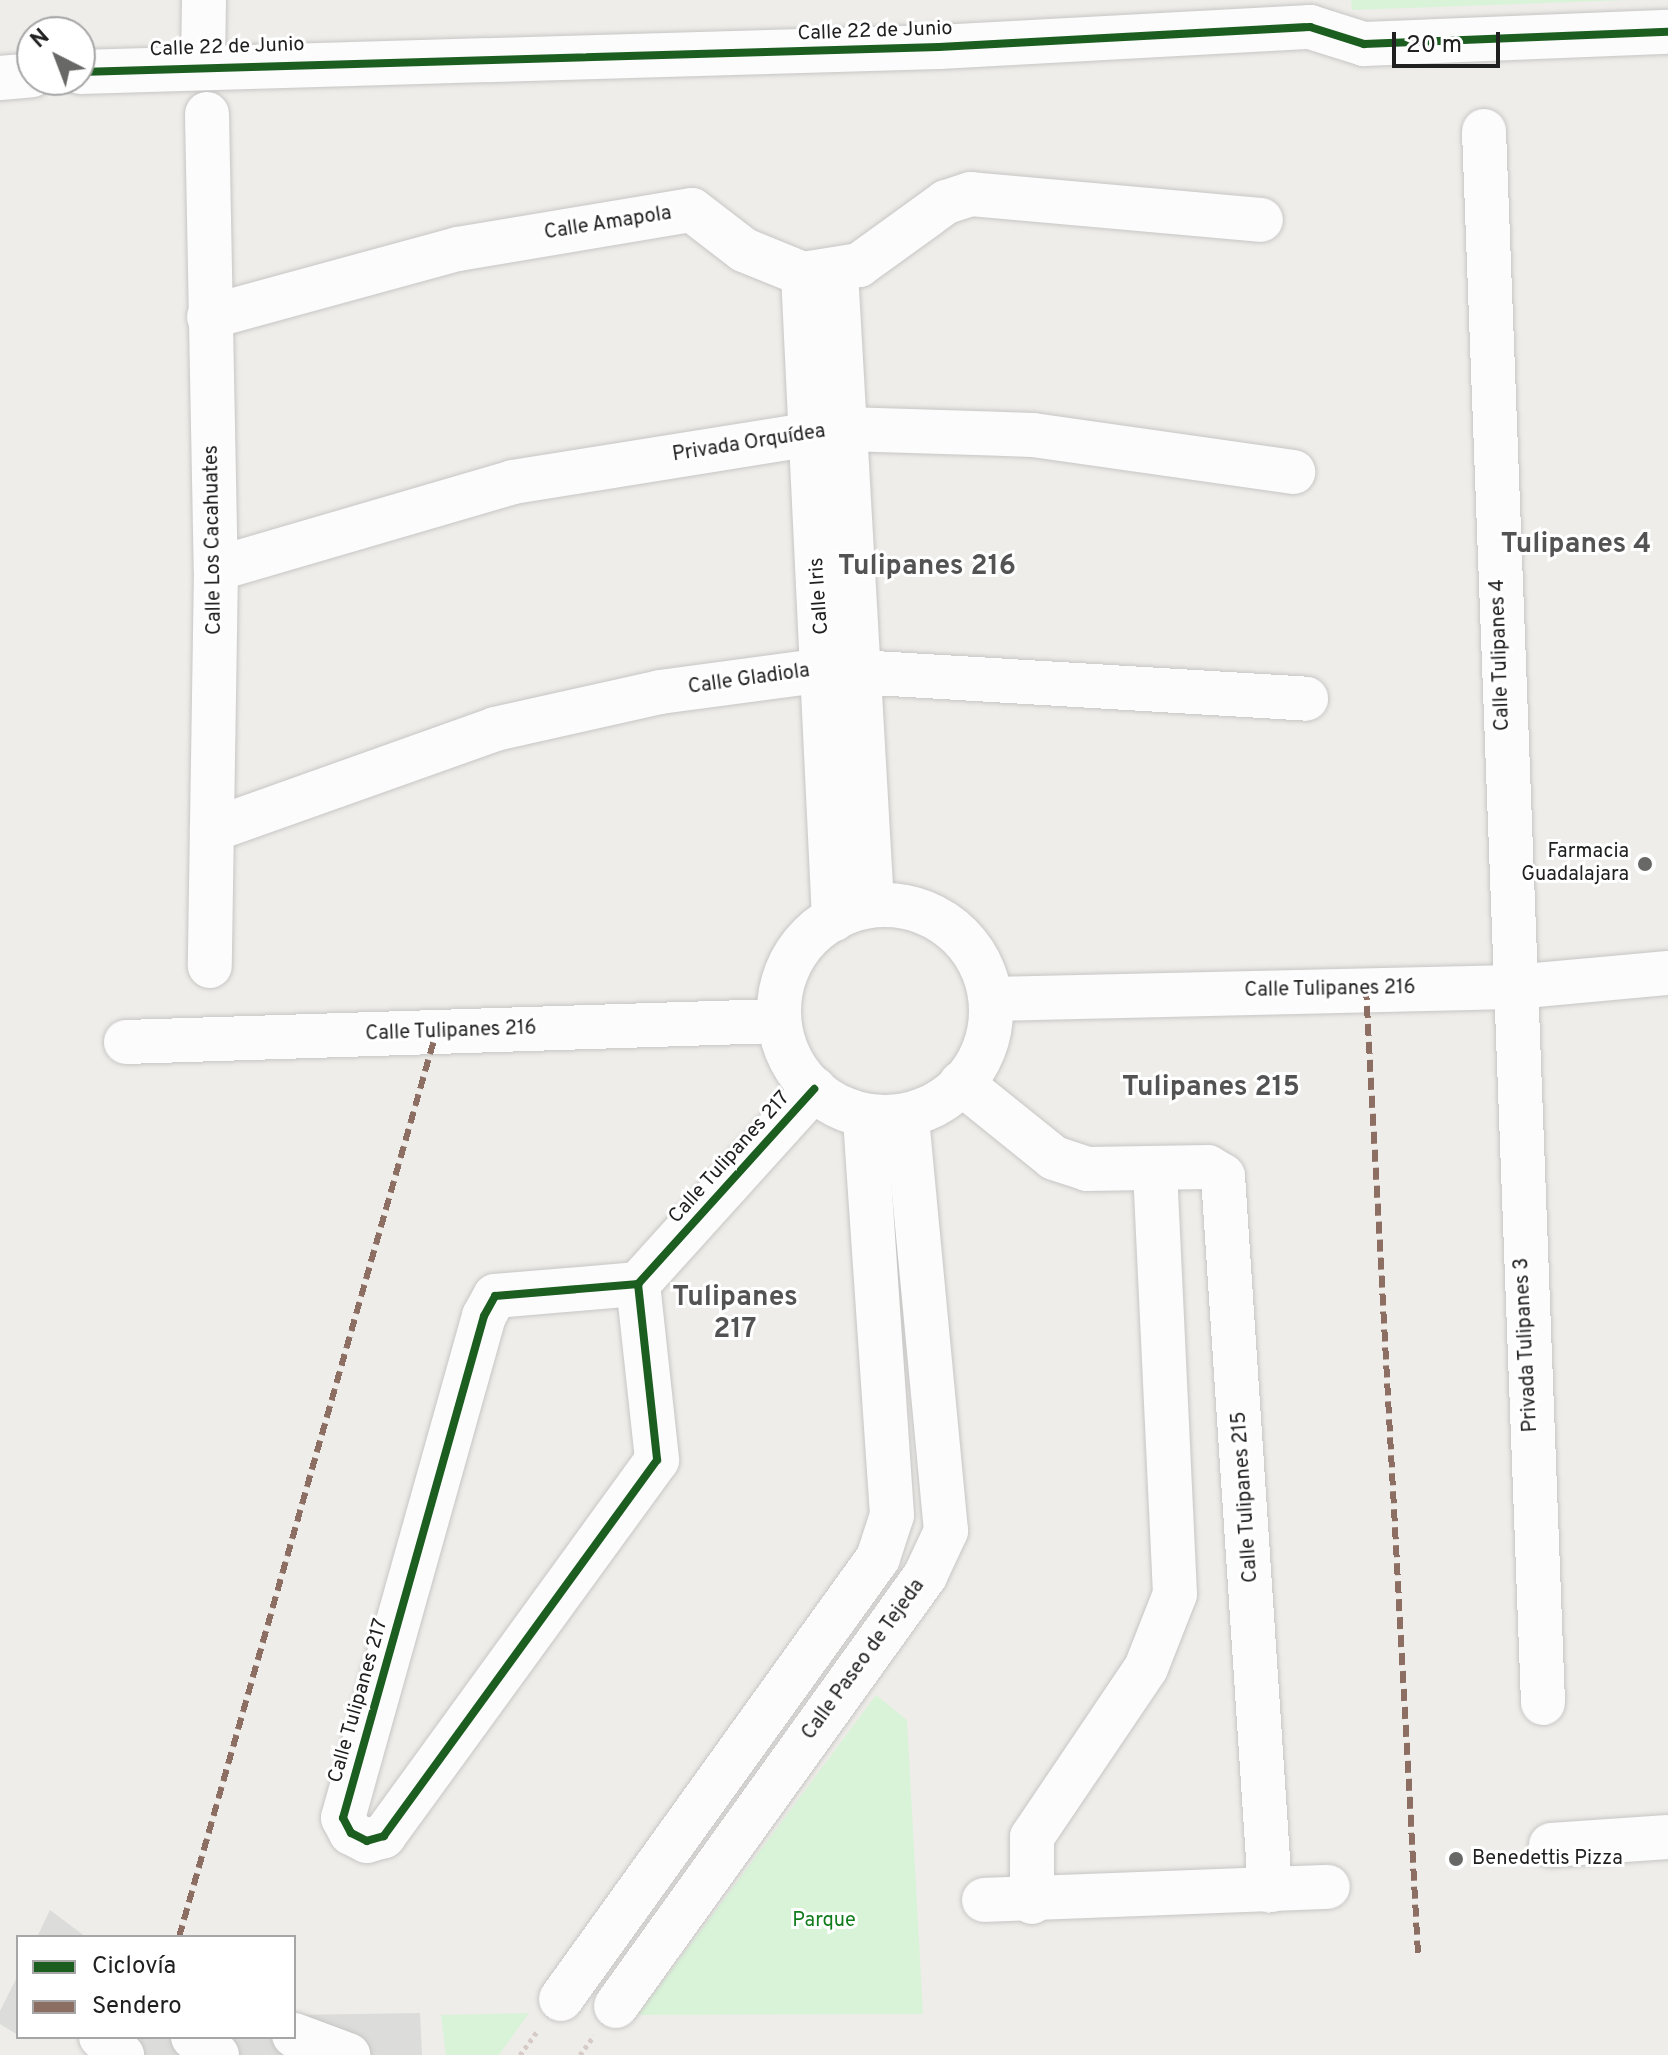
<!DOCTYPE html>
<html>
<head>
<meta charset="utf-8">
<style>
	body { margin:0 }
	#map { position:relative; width:1668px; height:2055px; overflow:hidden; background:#eeede9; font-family:Overpass,sans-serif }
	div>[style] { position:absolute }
	.religious>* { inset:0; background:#dcdcda }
	.park>* { inset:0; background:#d9f3d9 }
	.path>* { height:5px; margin-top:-2.5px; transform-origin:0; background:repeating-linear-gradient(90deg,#d7cbc8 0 4px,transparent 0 8px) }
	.roads { filter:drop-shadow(0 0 2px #c7c6c5) drop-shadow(0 0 2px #c7c6c5) }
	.minor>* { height:44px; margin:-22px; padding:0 22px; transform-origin:22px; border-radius:22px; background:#fcfcfc }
	.minor>.ring { margin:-22px; padding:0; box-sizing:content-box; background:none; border:44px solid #fcfcfc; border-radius:50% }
	.quiet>* { height:6px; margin-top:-3px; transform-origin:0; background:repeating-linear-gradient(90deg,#8d6e63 0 12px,transparent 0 18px) }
	.cycleway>* { height:8px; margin:-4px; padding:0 4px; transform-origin:4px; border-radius:4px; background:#1b5e20 }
	.dots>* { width:22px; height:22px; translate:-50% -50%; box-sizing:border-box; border:4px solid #fff; border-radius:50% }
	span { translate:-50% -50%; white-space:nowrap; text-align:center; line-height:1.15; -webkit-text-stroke:6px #fff; paint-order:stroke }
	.street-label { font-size:20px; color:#202020 }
	.poi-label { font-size:20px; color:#202020 }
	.right { translate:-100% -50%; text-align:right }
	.left { translate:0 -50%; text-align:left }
	.park-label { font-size:20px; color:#117c1c }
	.district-label { font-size:28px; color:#535353; font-weight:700 }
	.legend { position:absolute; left:16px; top:1935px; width:280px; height:104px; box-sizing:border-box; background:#fff; border:2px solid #a6a6a6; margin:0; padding:10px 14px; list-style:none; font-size:24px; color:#202020 }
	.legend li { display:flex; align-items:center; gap:16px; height:40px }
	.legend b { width:40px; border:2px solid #a6a6a6 }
	.north { position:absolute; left:16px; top:16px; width:80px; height:80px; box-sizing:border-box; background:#fff; border:2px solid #a6a6a6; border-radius:50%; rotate:318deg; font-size:22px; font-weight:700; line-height:32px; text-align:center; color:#202020 }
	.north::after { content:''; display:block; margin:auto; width:28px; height:36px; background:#686866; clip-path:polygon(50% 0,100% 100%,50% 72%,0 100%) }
	.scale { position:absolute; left:1392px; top:32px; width:108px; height:36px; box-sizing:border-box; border:4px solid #202020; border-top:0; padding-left:10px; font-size:24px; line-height:28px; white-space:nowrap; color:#202020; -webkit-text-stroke:6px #fff; paint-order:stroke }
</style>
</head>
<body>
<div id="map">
	<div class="religious">
		<div style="clip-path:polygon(50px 1910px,86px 1937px,37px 1937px)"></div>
		<div style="clip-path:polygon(18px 1975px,18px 2035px,0 2024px,0 2011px)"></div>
		<div style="clip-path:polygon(420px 2013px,422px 2055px,111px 2055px,90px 2037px,294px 2037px,294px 2015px)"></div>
	</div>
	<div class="park">
		<div style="clip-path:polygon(1351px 0,1626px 0,1352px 10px)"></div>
		<div style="clip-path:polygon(876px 1695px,907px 1720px,923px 2014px,638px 2015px)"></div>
		<div style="clip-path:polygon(529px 2013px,499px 2055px,446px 2055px,441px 2015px)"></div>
	</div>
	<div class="path">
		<div style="left:520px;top:2055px;width:32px;rotate:-54deg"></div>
		<div style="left:580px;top:2055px;width:24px;rotate:-54deg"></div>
	</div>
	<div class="roads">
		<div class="minor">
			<div style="left:203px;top:63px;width:63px;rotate:-89.1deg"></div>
			<div style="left:80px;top:72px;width:859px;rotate:-1.67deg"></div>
			<div style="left:939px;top:47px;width:372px;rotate:-3.1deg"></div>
			<div style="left:1310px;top:27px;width:57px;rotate:17.5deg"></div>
			<div style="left:1364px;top:44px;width:304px;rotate:-2.3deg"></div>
			<div style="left:0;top:78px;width:32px;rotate:-5deg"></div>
			<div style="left:207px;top:114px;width:455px;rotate:88.9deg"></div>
			<div style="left:216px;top:569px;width:397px;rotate:90.9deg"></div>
			<div style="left:1484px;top:131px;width:1573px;rotate:87.85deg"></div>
			<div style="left:836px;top:272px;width:633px;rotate:86.74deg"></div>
			<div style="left:803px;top:274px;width:646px;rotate:87.25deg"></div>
			<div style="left:209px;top:317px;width:258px;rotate:-15.3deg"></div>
			<div style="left:458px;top:249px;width:237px;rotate:-9.5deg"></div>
			<div style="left:692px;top:210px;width:66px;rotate:37.6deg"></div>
			<div style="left:744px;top:250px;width:64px;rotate:22.1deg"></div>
			<div style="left:803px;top:274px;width:57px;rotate:-9.1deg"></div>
			<div style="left:859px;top:265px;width:107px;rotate:-35.9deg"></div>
			<div style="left:946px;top:202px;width:26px;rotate:-18deg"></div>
			<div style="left:971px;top:194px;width:291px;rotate:5.1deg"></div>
			<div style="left:216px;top:569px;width:309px;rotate:-16.3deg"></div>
			<div style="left:513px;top:482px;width:336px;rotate:-9.1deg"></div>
			<div style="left:845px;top:429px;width:188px;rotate:1.8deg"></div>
			<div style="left:1033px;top:435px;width:263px;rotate:8.1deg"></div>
			<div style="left:212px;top:830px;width:300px;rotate:-19.6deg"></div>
			<div style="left:495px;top:729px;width:169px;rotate:-12.6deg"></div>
			<div style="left:660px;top:692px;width:165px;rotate:-7.6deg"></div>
			<div style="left:824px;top:670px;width:483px;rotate:3.4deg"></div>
			<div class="ring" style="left:779px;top:905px;width:168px;height:168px"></div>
			<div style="left:992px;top:999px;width:522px;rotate:-1.32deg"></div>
			<div style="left:1514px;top:987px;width:155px;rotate:-5.2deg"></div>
			<div style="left:126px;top:1042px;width:650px;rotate:-1.85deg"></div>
			<div style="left:961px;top:1083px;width:119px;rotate:38.9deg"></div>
			<div style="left:1054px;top:1158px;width:35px;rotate:18deg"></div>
			<div style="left:1087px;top:1169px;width:121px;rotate:-0.9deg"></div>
			<div style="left:1208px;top:1167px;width:17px;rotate:31deg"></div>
			<div style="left:1223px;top:1176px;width:716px;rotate:86.23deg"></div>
			<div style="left:638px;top:1284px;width:177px;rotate:83.8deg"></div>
			<div style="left:657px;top:1460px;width:465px;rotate:126deg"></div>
			<div style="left:384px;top:1836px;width:18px;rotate:164deg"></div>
			<div style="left:367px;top:1841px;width:18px;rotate:-153deg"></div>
			<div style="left:351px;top:1833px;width:17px;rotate:-118deg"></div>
			<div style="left:343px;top:1818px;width:521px;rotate:-74.31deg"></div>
			<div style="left:484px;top:1316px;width:23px;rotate:-61deg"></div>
			<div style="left:495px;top:1296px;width:144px;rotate:-4.8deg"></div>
			<div style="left:638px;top:1284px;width:263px;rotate:-47.9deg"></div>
			<div style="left:1551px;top:1845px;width:117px;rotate:-3.9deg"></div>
			<div style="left:984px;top:1900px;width:344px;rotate:-2.2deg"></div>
			<div style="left:1032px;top:1902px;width:65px;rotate:-90deg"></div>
			<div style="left:1032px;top:1837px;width:204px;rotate:-56deg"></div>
			<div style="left:1146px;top:1668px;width:79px;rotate:-68.6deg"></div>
			<div style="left:1175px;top:1594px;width:426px;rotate:-92.7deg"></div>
			<div style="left:561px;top:1999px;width:543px;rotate:-54.29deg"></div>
			<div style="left:878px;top:1558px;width:45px;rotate:-72deg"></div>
			<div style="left:892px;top:1515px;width:399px;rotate:-93.9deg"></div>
			<div style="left:616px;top:2006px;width:530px;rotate:-54.3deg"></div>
			<div style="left:925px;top:1576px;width:50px;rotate:-65deg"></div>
			<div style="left:946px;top:1531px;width:417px;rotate:-95.4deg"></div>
			<div style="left:294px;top:2035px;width:58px;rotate:20.3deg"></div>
			<div style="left:101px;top:2037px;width:28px;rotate:41deg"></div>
			<div style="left:193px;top:2037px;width:30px;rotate:37deg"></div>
		</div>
	</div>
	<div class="quiet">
		<div style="left:1366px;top:988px;width:966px;rotate:86.92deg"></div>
		<div style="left:179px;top:1937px;width:940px;rotate:-74.13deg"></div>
	</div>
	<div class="cycleway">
		<div style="left:80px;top:72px;width:859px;rotate:-1.67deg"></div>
		<div style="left:939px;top:47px;width:372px;rotate:-3.1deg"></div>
		<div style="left:1310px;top:27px;width:57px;rotate:17.5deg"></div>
		<div style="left:1364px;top:44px;width:304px;rotate:-2.3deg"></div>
		<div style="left:638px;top:1284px;width:177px;rotate:83.8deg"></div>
		<div style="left:657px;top:1460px;width:465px;rotate:126deg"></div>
		<div style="left:384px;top:1836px;width:18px;rotate:164deg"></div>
		<div style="left:367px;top:1841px;width:18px;rotate:-153deg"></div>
		<div style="left:351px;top:1833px;width:17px;rotate:-118deg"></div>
		<div style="left:343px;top:1818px;width:521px;rotate:-74.31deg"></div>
		<div style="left:484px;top:1316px;width:23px;rotate:-61deg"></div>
		<div style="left:495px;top:1296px;width:144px;rotate:-4.8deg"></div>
		<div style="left:638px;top:1284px;width:263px;rotate:-47.9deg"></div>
	</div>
	<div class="dots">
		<div style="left:1645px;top:864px;background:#686866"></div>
		<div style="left:1456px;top:1859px;background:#686866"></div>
	</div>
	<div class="street-label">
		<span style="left:875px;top:32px;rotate:-2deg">Calle 22 de Junio</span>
		<span style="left:227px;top:48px;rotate:-2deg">Calle 22 de Junio</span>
		<span style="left:608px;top:224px;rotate:-9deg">Calle Amapola</span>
		<span style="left:749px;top:444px;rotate:-9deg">Privada Orquídea</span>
		<span style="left:214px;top:540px;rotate:-91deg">Calle Los Cacahuates</span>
		<span style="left:820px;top:596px;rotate:-94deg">Calle Iris</span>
		<span style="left:1501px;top:655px;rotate:-92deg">Calle Tulipanes 4</span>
		<span style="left:749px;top:680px;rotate:-8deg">Calle Gladiola</span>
		<span style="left:1330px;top:990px;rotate:-1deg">Calle Tulipanes 216</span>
		<span style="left:451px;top:1032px;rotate:-2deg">Calle Tulipanes 216</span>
		<span style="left:730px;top:1158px;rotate:-48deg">Calle Tulipanes 217</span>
		<span style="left:1527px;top:1345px;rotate:-93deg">Privada Tulipanes 3</span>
		<span style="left:1246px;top:1497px;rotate:-94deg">Calle Tulipanes 215</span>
		<span style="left:864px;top:1660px;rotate:-54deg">Calle Paseo de Tejeda</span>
		<span style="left:359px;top:1701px;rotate:-74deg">Calle Tulipanes 217</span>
	</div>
	<div class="poi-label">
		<span class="right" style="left:1629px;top:864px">Farmacia<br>Guadalajara</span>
		<span class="left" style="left:1472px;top:1859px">Benedettis Pizza</span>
	</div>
	<div class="park-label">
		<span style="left:824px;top:1921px">Parque</span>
	</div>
	<div class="district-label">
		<span style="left:1576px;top:545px">Tulipanes 4</span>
		<span style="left:927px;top:567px">Tulipanes 216</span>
		<span style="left:1211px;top:1088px">Tulipanes 215</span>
		<span style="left:735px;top:1314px">Tulipanes<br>217</span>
	</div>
	<ul class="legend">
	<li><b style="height:10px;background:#1b5e20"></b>Ciclovía</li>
	<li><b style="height:10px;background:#8d6e63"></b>Sendero</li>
	</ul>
	<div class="north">N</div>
	<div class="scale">20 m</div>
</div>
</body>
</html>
